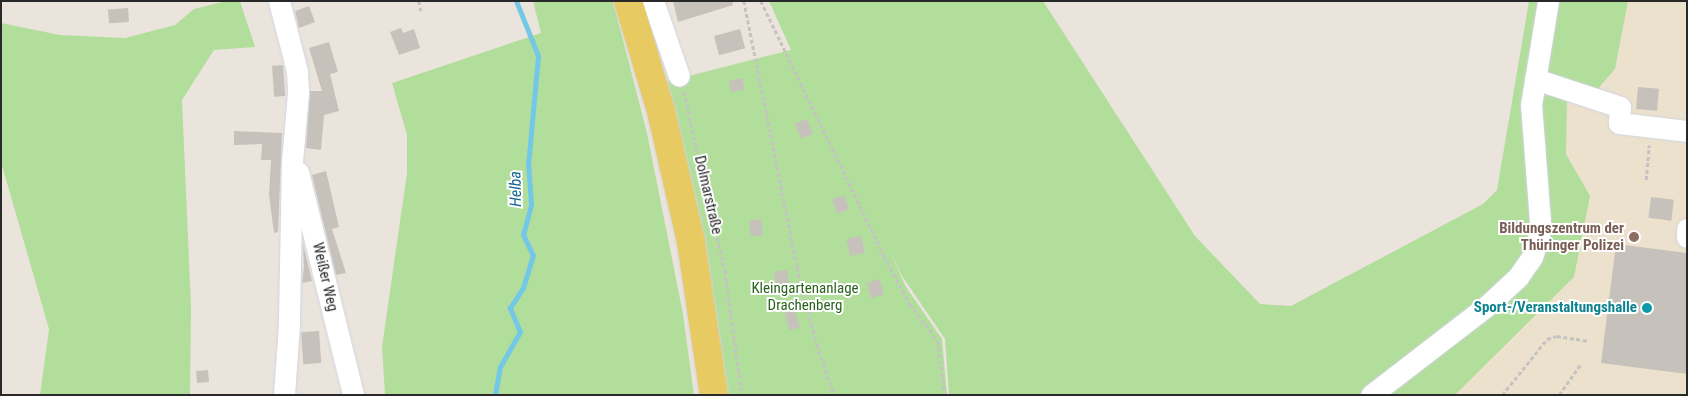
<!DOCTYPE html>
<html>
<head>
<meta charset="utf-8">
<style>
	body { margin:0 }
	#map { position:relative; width:1688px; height:396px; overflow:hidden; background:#ebe4dc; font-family:"Roboto Condensed",sans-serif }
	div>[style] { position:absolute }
	.education>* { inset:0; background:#ece1cc }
	.green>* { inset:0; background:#b2de9b }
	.stream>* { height:4.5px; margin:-2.25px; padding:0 2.25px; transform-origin:2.25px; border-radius:2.25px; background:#74c8e7 }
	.building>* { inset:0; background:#c6c1bb; transform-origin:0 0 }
	.path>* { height:2.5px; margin-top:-1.25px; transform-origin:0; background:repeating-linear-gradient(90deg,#c3c3c3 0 4px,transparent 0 6.5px) }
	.roads { filter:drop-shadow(0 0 1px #d1d4e1) drop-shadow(0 0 1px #d1d4e1) }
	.minor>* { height:21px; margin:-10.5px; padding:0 10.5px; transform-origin:10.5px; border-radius:10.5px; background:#fff }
	.major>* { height:28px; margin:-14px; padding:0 14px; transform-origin:14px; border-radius:14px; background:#e8ca63 }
	.dots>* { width:14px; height:14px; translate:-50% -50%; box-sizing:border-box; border:2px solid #fff; border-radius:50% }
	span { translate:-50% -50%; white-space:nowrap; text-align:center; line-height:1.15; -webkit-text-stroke:4px #fff; paint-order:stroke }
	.street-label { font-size:15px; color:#292929 }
	.education-label { font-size:15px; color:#785e54; font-weight:700 }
	.right { translate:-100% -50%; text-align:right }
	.park-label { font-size:15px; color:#2b621e }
	.culture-label { font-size:15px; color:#0d838f; font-weight:700 }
	.water-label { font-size:16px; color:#156692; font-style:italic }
	.frame { position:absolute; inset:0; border:2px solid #292929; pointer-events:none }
</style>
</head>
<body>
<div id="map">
	<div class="education">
		<div style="clip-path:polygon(1628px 1px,1687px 1px,1687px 395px,1455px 395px,1574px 277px,1590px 197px,1566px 154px,1567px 102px,1590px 106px,1601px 85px,1615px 69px)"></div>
	</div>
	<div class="green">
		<div style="clip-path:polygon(226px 1px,240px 1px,255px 47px,214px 50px,182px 100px,191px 306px,190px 395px,40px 395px,49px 329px,1px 162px,1px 23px,60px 35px,125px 38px,175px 25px,194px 9px)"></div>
		<div style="clip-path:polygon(533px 1px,613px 1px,647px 133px,683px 314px,694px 395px,385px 395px,382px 347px,407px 173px,407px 135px,392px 83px,541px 33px)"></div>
		<div style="clip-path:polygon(769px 1px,1043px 1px,1195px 236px,1260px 304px,1291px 306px,1483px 204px,1497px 190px,1529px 1px,1628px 1px,1615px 69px,1601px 85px,1590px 106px,1567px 102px,1566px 154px,1590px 196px,1574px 277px,1455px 395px,949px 395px,945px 339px,902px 276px,890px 252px,906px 287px,942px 339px,947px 395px,722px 395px,661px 83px,791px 50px)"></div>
	</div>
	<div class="stream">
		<div style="left:495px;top:395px;width:28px;rotate:-80deg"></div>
		<div style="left:500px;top:367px;width:40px;rotate:-60.3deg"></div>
		<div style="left:520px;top:332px;width:26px;rotate:-113deg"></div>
		<div style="left:510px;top:308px;width:24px;rotate:-57deg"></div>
		<div style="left:523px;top:288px;width:34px;rotate:-73deg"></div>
		<div style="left:533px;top:256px;width:23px;rotate:-115deg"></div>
		<div style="left:523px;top:235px;width:31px;rotate:-75deg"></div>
		<div style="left:531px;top:205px;width:39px;rotate:-94deg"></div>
		<div style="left:528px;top:166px;width:110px;rotate:-84.8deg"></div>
		<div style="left:538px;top:56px;width:59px;rotate:-111.8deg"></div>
	</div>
	<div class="building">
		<div style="clip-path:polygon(673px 1px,732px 1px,733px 5px,678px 22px)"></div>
		<div style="clip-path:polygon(309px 6px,315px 22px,299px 28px,295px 11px)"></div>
		<div style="left:128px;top:8px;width:14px;height:20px;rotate:86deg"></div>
		<div style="clip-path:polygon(401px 28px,403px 33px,414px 29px,420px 48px,399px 55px,390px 32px)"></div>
		<div style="left:740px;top:29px;width:20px;height:27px;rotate:75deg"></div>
		<div style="clip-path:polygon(329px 42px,338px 72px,330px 74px,339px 111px,324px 115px,321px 150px,306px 148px,310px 91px,322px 91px,309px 48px)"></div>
		<div style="left:283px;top:65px;width:31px;height:11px;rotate:86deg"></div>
		<div style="left:742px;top:78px;width:11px;height:14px;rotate:75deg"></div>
		<div style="left:1638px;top:87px;width:21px;height:22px;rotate:5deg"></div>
		<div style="left:807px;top:119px;width:16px;height:13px;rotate:68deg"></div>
		<div style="clip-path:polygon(234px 131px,282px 133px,278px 232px,274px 233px,269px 195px,271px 160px,261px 160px,262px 144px,234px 145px)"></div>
		<div style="clip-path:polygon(326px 171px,339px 227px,332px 229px,346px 273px,336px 275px,312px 175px)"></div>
		<div style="left:844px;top:195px;width:15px;height:13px;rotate:70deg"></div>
		<div style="left:1651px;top:197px;width:23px;height:21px;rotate:7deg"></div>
		<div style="left:761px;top:219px;width:16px;height:12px;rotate:83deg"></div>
		<div style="left:861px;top:236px;width:17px;height:15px;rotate:77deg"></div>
		<div style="clip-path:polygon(303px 244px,312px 281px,302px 283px,304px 267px)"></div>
		<div style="clip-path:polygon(1616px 244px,1687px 253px,1687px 374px,1601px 363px)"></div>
		<div style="left:787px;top:270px;width:14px;height:13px;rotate:82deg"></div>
		<div style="left:879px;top:279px;width:16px;height:13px;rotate:72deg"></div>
		<div style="left:795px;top:310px;width:18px;height:11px;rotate:74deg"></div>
		<div style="left:319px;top:331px;width:32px;height:18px;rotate:86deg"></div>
		<div style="left:208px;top:370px;width:12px;height:12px;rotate:85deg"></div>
	</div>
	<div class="path">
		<div style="left:419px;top:1px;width:10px;rotate:79deg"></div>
		<div style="left:744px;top:1px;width:271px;rotate:78.7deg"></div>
		<div style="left:797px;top:267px;width:81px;rotate:75.6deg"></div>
		<div style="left:817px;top:345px;width:53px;rotate:71.2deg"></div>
		<div style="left:761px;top:1px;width:283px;rotate:64.2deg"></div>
		<div style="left:884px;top:256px;width:55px;rotate:61.6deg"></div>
		<div style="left:910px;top:304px;width:46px;rotate:52.9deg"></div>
		<div style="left:938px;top:341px;width:54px;rotate:82.6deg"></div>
		<div style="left:684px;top:92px;width:184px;rotate:77.1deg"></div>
		<div style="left:725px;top:271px;width:125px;rotate:82.2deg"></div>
		<div style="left:1646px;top:180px;width:35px;rotate:-85deg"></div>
		<div style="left:1502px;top:395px;width:72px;rotate:-51.2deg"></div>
		<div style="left:1547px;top:339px;width:10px;rotate:-17deg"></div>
		<div style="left:1557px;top:336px;width:32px;rotate:9deg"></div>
		<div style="left:1559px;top:395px;width:38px;rotate:-55deg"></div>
	</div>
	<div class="roads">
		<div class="minor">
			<div style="left:279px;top:1px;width:72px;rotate:75.6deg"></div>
			<div style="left:297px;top:71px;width:22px;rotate:87deg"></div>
			<div style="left:298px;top:93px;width:69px;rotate:95deg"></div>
			<div style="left:292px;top:162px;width:162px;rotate:91.1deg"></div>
			<div style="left:289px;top:324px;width:71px;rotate:94deg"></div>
			<div style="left:653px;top:1px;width:79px;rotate:70.9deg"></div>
			<div style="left:1535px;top:79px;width:89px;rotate:18.2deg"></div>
			<div style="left:1620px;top:107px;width:16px;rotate:94deg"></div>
			<div style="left:1619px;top:123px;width:68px;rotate:6.7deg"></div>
			<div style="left:298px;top:172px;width:230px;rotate:76.1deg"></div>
			<div style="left:1687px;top:229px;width:8px;rotate:90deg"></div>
			<div style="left:1371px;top:395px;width:149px;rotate:-37.6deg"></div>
			<div style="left:1489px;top:304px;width:40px;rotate:-43deg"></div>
			<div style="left:1518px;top:277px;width:24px;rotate:-55deg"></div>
			<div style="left:1532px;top:257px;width:22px;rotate:-72deg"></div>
			<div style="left:1539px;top:236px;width:15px;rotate:-86deg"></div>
			<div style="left:1540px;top:221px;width:116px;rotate:-94.4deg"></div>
			<div style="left:1531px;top:105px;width:105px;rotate:-80.7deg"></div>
		</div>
		<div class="major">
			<div style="left:628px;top:1px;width:115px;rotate:73.3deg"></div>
			<div style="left:661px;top:111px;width:134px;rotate:77.1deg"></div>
			<div style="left:691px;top:242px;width:155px;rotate:81.5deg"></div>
		</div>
	</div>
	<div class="dots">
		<div style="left:1634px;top:237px;background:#8d6e63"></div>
		<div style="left:1647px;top:308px;background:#0f9aa8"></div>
	</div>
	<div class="street-label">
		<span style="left:708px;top:195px;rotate:77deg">Dolmarstraße</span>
		<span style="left:325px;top:277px;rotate:77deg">Weißer Weg</span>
	</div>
	<div class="education-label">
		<span class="right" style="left:1624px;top:237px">Bildungszentrum der<br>Thüringer Polizei</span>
	</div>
	<div class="park-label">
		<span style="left:805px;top:297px">Kleingartenanlage<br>Drachenberg</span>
	</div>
	<div class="culture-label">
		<span class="right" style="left:1637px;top:308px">Sport-/Veranstaltungshalle</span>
	</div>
	<div class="water-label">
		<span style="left:516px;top:189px;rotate:-91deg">Helba</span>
	</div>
	<div class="frame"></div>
</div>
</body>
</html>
